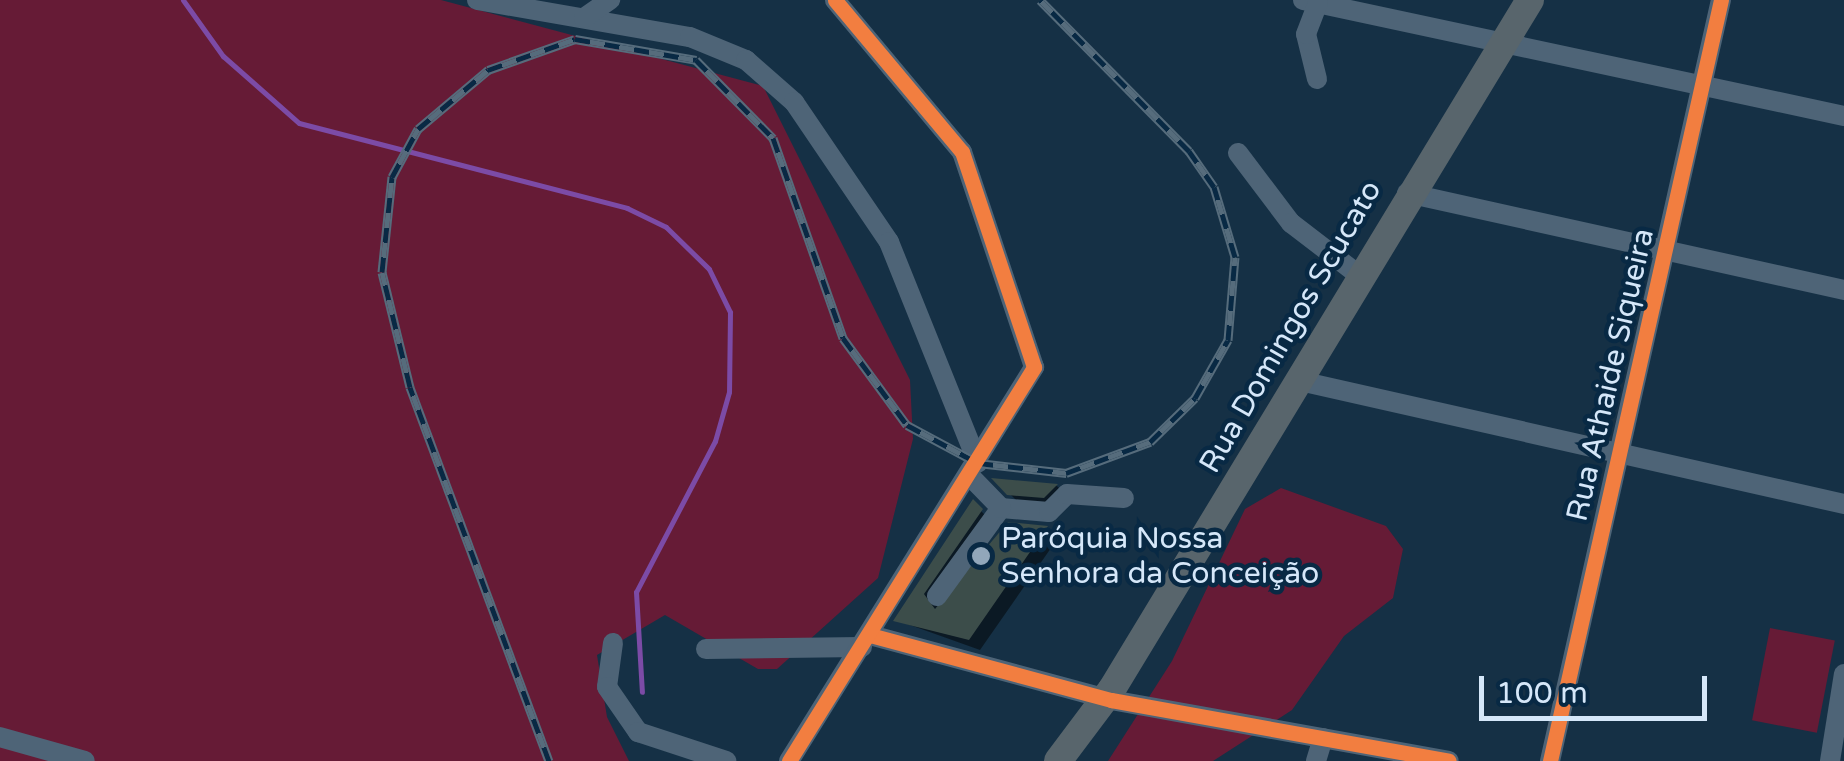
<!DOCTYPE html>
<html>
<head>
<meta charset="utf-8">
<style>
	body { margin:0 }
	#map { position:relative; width:1844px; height:761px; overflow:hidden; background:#153045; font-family:"Varela Round",sans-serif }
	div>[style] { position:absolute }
	.green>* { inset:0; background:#661b36; transform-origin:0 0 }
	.shadow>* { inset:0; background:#0007 }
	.stream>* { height:5px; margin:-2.5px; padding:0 2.5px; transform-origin:2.5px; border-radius:2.5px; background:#7c4ba6 }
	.building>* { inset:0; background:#3c4d4a }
	.minor>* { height:20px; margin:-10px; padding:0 10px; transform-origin:10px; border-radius:10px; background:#4e6477 }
	.major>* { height:28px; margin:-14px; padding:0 14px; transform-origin:14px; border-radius:14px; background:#58656c }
	.rail>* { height:9px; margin-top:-4.5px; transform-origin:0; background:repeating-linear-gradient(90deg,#082944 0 15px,#566c7c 0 30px); box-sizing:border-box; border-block:2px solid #566c7c }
	.cycleway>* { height:15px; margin:-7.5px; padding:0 7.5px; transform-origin:7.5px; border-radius:7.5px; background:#f27e40 }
	.dots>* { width:28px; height:28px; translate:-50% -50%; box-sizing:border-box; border:5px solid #082944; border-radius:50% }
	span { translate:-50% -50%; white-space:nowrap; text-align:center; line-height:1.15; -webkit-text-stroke:9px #082944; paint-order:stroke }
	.street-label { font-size:30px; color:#d5e7f9 }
	.poi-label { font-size:30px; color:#d5e7f9 }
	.left { translate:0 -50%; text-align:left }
	.scale { position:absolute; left:1479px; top:676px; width:228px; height:45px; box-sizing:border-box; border:5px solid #d5e7f9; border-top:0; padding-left:12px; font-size:30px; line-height:35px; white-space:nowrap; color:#d5e7f9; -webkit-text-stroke:8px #082944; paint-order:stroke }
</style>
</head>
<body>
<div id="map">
	<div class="green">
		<div style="clip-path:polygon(0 0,441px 0,763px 86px,910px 380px,913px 439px,878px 578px,777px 669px,758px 669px,665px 615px,597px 655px,607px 717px,629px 761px,0 761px)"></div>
		<div style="clip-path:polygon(1281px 488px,1386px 526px,1403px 549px,1393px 598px,1344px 636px,1292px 710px,1213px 761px,1108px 761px,1172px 661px,1245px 509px)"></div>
		<div style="left:1770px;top:628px;width:66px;height:94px;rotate:11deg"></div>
	</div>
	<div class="shadow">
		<div style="clip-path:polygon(997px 481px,1057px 486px,1067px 496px,1055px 508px,1021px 505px)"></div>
		<div style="clip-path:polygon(973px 503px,992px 522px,937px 611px,1009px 525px,1047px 528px,1058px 538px,980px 650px,896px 620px)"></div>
	</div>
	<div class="stream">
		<div style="left:183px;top:0;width:69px;rotate:54.5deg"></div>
		<div style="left:223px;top:56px;width:101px;rotate:41.4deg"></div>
		<div style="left:299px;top:123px;width:339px;rotate:14.5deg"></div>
		<div style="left:627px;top:208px;width:43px;rotate:26deg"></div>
		<div style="left:666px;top:227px;width:60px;rotate:44.3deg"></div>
		<div style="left:709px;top:269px;width:48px;rotate:64deg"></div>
		<div style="left:730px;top:312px;width:80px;rotate:90.7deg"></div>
		<div style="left:729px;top:392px;width:51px;rotate:105.9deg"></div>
		<div style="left:715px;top:441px;width:170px;rotate:117.6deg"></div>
		<div style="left:636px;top:592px;width:100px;rotate:86.6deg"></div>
	</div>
	<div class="building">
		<div style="clip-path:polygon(991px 478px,1058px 484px,1044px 498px,1007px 495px)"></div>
		<div style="clip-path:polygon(973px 499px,983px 509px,924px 594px,935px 609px,1008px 522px,1048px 526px,969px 640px,893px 621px)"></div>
	</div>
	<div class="minor">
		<div style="left:477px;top:0;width:216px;rotate:9.9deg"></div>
		<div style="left:690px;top:37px;width:61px;rotate:22.3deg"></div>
		<div style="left:746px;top:60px;width:64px;rotate:41.2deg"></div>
		<div style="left:794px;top:102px;width:169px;rotate:55.8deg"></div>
		<div style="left:889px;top:242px;width:238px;rotate:68.1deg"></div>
		<div style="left:1303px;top:0;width:553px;rotate:12.1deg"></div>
		<div style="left:584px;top:18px;width:32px;rotate:-35deg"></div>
		<div style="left:1317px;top:79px;width:46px;rotate:-103.7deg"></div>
		<div style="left:1306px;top:34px;width:33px;rotate:-69deg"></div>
		<div style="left:1238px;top:153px;width:88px;rotate:52.9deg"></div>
		<div style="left:1291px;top:223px;width:87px;rotate:37.5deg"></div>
		<div style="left:1407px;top:193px;width:448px;rotate:12.5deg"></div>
		<div style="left:1300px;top:381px;width:558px;rotate:12.74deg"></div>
		<div style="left:1001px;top:508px;width:48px;rotate:4.8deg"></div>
		<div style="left:1049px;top:512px;width:25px;rotate:-45deg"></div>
		<div style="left:1067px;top:494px;width:57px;rotate:4deg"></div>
		<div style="left:937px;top:596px;width:109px;rotate:-54deg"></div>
		<div style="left:1001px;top:508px;width:45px;rotate:-134.1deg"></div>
		<div style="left:870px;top:635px;width:250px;rotate:15.1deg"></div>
		<div style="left:1111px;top:700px;width:343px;rotate:10.2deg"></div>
		<div style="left:613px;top:643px;width:44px;rotate:97.8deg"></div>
		<div style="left:607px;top:687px;width:55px;rotate:55.4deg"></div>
		<div style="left:638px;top:732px;width:93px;rotate:18.2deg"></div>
		<div style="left:706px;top:649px;width:156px;rotate:-0.7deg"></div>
		<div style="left:0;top:737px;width:88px;rotate:15.8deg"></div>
		<div style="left:789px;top:761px;width:464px;rotate:-58.1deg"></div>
		<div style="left:1034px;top:367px;width:227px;rotate:-108.5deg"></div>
		<div style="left:962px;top:152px;width:198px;rotate:-129.9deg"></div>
		<div style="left:1316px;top:761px;width:24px;rotate:-73deg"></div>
		<div style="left:1550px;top:761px;width:780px;rotate:-77.34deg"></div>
		<div style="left:1830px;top:761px;width:88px;rotate:-80.9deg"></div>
	</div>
	<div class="major">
		<div style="left:1058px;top:761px;width:90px;rotate:-53.1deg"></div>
		<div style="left:1112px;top:689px;width:806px;rotate:-58.76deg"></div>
	</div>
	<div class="rail">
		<div style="left:549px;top:761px;width:399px;rotate:-110.4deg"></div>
		<div style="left:410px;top:387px;width:118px;rotate:-103.7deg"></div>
		<div style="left:382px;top:272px;width:96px;rotate:-84deg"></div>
		<div style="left:392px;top:177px;width:55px;rotate:-61.6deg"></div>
		<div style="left:418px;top:129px;width:92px;rotate:-40.1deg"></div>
		<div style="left:488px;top:70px;width:92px;rotate:-19.6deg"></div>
		<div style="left:575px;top:39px;width:123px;rotate:9.8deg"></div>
		<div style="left:696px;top:60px;width:110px;rotate:45.4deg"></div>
		<div style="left:773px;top:138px;width:212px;rotate:70.7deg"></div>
		<div style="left:843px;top:338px;width:108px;rotate:53.7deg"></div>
		<div style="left:907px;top:425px;width:81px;rotate:28.2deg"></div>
		<div style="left:978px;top:463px;width:89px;rotate:6.5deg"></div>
		<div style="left:1066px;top:473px;width:90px;rotate:-20.3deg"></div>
		<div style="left:1150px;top:442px;width:63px;rotate:-44.4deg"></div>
		<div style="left:1195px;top:398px;width:67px;rotate:-60.4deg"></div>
		<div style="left:1228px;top:340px;width:83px;rotate:-85.2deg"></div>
		<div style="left:1235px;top:257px;width:73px;rotate:-106.7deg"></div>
		<div style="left:1214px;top:187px;width:44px;rotate:-124.8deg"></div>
		<div style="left:1189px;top:151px;width:212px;rotate:-134.6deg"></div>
	</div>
	<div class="cycleway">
		<div style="left:870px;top:635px;width:250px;rotate:15.1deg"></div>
		<div style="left:1111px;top:700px;width:343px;rotate:10.2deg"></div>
		<div style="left:789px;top:761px;width:464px;rotate:-58.1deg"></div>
		<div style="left:1034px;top:367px;width:227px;rotate:-108.5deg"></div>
		<div style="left:962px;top:152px;width:198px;rotate:-129.9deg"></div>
		<div style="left:1550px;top:761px;width:780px;rotate:-77.34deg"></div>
	</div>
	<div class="dots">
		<div style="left:981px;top:556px;background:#92a7ba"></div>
	</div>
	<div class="street-label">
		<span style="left:1291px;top:327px;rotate:-60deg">Rua Domingos Scucato</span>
		<span style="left:1611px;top:375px;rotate:-77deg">Rua Athaide Siqueira</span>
	</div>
	<div class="poi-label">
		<span class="left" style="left:1001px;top:556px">Paróquia Nossa<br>Senhora da Conceição</span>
	</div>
	<div class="scale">100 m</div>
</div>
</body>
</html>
